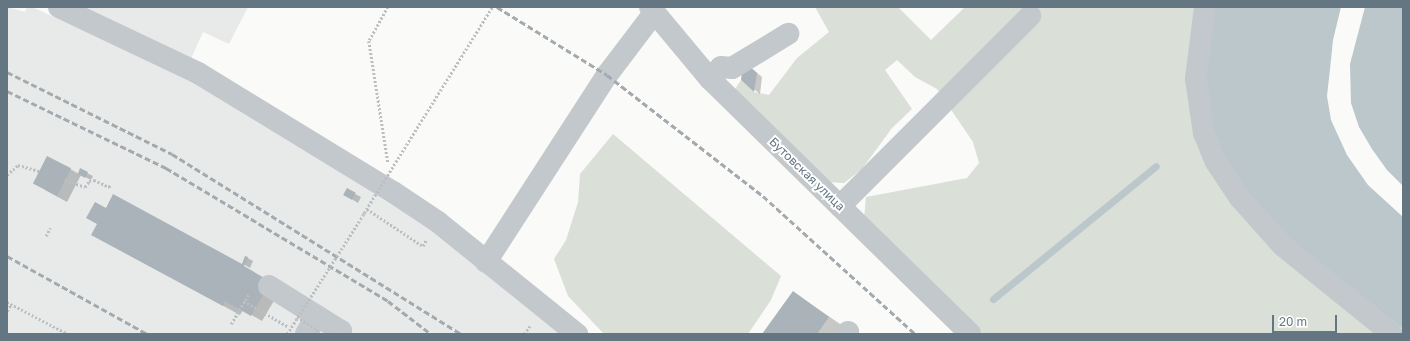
<!DOCTYPE html>
<html>
<head>
<meta charset="utf-8">
<style>
	body { margin:0 }
	#map { position:relative; width:1410px; height:341px; overflow:hidden; background:#fafaf8; font-family:"Golos Text",sans-serif }
	div>[style] { position:absolute }
	.built>* { inset:0; background:#e8e9e9 }
	.green>* { inset:0; background:#dadfd7 }
	.water>* { inset:0; background:#bbc7cb }
	.shadow>* { inset:0; background:#0003 }
	.stream>* { height:7px; margin:-3.5px; padding:0 3.5px; transform-origin:3.5px; border-radius:3.5px; background:#bbc7cb }
	.building>* { inset:0; background:#aab3b9; transform-origin:0 0 }
	.path>* { height:2.5px; margin-top:-1.25px; transform-origin:0; background:repeating-linear-gradient(90deg,#bbbfc2 0 2px,transparent 0 4px) }
	.minor>* { height:22px; margin:-11px; padding:0 11px; transform-origin:11px; border-radius:11px; background:#c3c8cc }
	.rail>* { height:3px; margin-top:-1.5px; transform-origin:0; background:repeating-linear-gradient(90deg,#a2aab0 0 6px,transparent 0 9px) }
	.path-bridge>* { height:2.5px; margin-top:-1.25px; transform-origin:0; background:repeating-linear-gradient(90deg,#bbbfc2 0 2px,transparent 0 4px) }
	span { translate:-50% -50%; white-space:nowrap; text-align:center; line-height:1.15; -webkit-text-stroke:4px #fff; paint-order:stroke }
	.street-label { font-size:12px; color:#657683 }
	.frame { position:absolute; inset:0; border:8px solid #657683; pointer-events:none }
	.scale { position:absolute; left:1272px; top:315px; width:65px; height:18px; box-sizing:border-box; border:2px solid #657683; border-top:0; padding-left:5px; font-size:12px; line-height:14px; white-space:nowrap; color:#657683; -webkit-text-stroke:3px #fff; paint-order:stroke }
</style>
</head>
<body>
<div id="map">
	<div class="built">
		<div style="clip-path:polygon(7px 7px,25px 12px,27px 7px,32px 7px,177px 73px,427px 226px,563px 334px,7px 334px)"></div>
		<div style="clip-path:polygon(75px 7px,248px 7px,229px 44px,203px 32px,191px 59px)"></div>
	</div>
	<div class="green">
		<div style="clip-path:polygon(815px 7px,898px 7px,931px 40px,965px 7px,1195px 7px,1375px 334px,982px 334px,864px 219px,866px 197px,967px 178px,979px 163px,973px 142px,937px 89px,915px 77px,897px 60px,885px 70px,912px 109px,892px 128px,862px 169px,844px 183px,826px 182px,733px 92px,741px 80px,754px 92px,769px 95px,797px 58px,829px 32px)"></div>
		<div style="clip-path:polygon(613px 134px,781px 276px,771px 300px,748px 334px,604px 334px,568px 296px,554px 259px,566px 240px,578px 202px,580px 174px)"></div>
	</div>
	<div class="water">
		<div style="clip-path:polygon(1211px 7px,1341px 7px,1333px 40px,1330px 69px,1327px 96px,1331px 120px,1347px 155px,1368px 185px,1403px 217px,1403px 329px,1293px 241px,1243px 188px,1214px 141px,1203px 87px)"></div>
		<div style="clip-path:polygon(1365px 7px,1403px 7px,1403px 186px,1387px 170px,1372px 149px,1359px 127px,1351px 103px,1350px 64px)"></div>
	</div>
	<div class="shadow">
		<div style="clip-path:polygon(749px 66px,762px 77px,760px 94px,742px 80px)"></div>
		<div style="clip-path:polygon(70px 169px,79px 174px,81px 170px,93px 176px,91px 180px,81px 175px,67px 202px,45px 190px)"></div>
		<div style="clip-path:polygon(347px 190px,361px 197px,358px 203px,345px 195px)"></div>
		<div style="clip-path:polygon(106px 209px,281px 289px,262px 321px,243px 310px,240px 315px,110px 244px)"></div>
		<div style="clip-path:polygon(246px 257px,253px 261px,250px 268px,243px 264px)"></div>
		<div style="clip-path:polygon(793px 292px,843px 326px,838px 334px,763px 334px)"></div>
	</div>
	<div class="stream">
		<div style="left:993px;top:299px;width:210px;rotate:-39.2deg"></div>
	</div>
	<div class="building">
		<div style="clip-path:polygon(743px 61px,757px 73px,754px 92px,741px 80px)"></div>
		<div style="left:47px;top:156px;width:27px;height:31px;rotate:27deg"></div>
		<div style="clip-path:polygon(80px 168px,88px 172px,85px 178px,78px 174px)"></div>
		<div style="left:347px;top:188px;width:10px;height:8px;rotate:29deg"></div>
		<div style="clip-path:polygon(113px 194px,242px 264px,245px 256px,248px 257px,244px 266px,271px 282px,251px 316px,225px 301px,223px 306px,91px 235px,97px 224px,86px 218px,95px 202px,106px 208px)"></div>
		<div style="clip-path:polygon(793px 291px,829px 317px,817px 334px,762px 334px)"></div>
	</div>
	<div class="path">
		<div style="left:388px;top:7px;width:39px;rotate:119deg"></div>
		<div style="left:369px;top:41px;width:123px;rotate:81.1deg"></div>
		<div style="left:7px;top:175px;width:15px;rotate:-42deg"></div>
		<div style="left:18px;top:165px;width:22px;rotate:16deg"></div>
		<div style="left:65px;top:180px;width:21px;rotate:19deg"></div>
		<div style="left:85px;top:187px;width:7px;rotate:-56deg"></div>
		<div style="left:89px;top:181px;width:5px;rotate:-11deg"></div>
		<div style="left:94px;top:180px;width:17px;rotate:25deg"></div>
		<div style="left:109px;top:187px;width:4px;rotate:-56deg"></div>
		<div style="left:367px;top:209px;width:67px;rotate:33.5deg"></div>
		<div style="left:423px;top:246px;width:7px;rotate:-63deg"></div>
		<div style="left:363px;top:215px;width:2px;rotate:-63deg"></div>
		<div style="left:46px;top:236px;width:9px;rotate:-63deg"></div>
		<div style="left:244px;top:301px;width:50px;rotate:30.2deg"></div>
		<div style="left:7px;top:302px;width:69px;rotate:27.7deg"></div>
		<div style="left:7px;top:311px;width:8px;rotate:-60deg"></div>
		<div style="left:231px;top:324px;width:35px;rotate:-59deg"></div>
		<div style="left:249px;top:334px;width:1px;rotate:-90deg"></div>
		<div style="left:524px;top:334px;width:10px;rotate:-53deg"></div>
	</div>
	<div class="minor">
		<div style="left:59px;top:7px;width:154px;rotate:25.4deg"></div>
		<div style="left:198px;top:73px;width:228px;rotate:31.4deg"></div>
		<div style="left:393px;top:192px;width:54px;rotate:33.7deg"></div>
		<div style="left:438px;top:222px;width:179px;rotate:38.9deg"></div>
		<div style="left:650px;top:7px;width:94px;rotate:50.2deg"></div>
		<div style="left:710px;top:79px;width:364px;rotate:44.4deg"></div>
		<div style="left:1205px;top:7px;width:73px;rotate:97.1deg"></div>
		<div style="left:1196px;top:79px;width:55px;rotate:81.6deg"></div>
		<div style="left:1204px;top:133px;width:31px;rotate:68deg"></div>
		<div style="left:1216px;top:162px;width:43px;rotate:56.3deg"></div>
		<div style="left:1240px;top:198px;width:64px;rotate:48.1deg"></div>
		<div style="left:1283px;top:246px;width:140px;rotate:38.9deg"></div>
		<div style="left:710px;top:79px;width:16px;rotate:-47deg"></div>
		<div style="left:721px;top:67px;width:11px;rotate:5deg"></div>
		<div style="left:732px;top:68px;width:66px;rotate:-31.3deg"></div>
		<div style="left:840px;top:206px;width:269px;rotate:-45deg"></div>
		<div style="left:486px;top:262px;width:223px;rotate:-57.1deg"></div>
		<div style="left:607px;top:75px;width:78px;rotate:-52.8deg"></div>
		<div style="left:269px;top:286px;width:85px;rotate:32deg"></div>
		<div style="left:341px;top:331px;width:3px;rotate:108deg"></div>
		<div style="left:306px;top:334px;width:21px;rotate:-59deg"></div>
		<div style="left:846px;top:334px;width:3px;rotate:-45deg"></div>
	</div>
	<div class="rail">
		<div style="left:497px;top:7px;width:129px;rotate:31.7deg"></div>
		<div style="left:607px;top:75px;width:197px;rotate:37.8deg"></div>
		<div style="left:763px;top:196px;width:205px;rotate:42.2deg"></div>
		<div style="left:7px;top:72px;width:184px;rotate:26.4deg"></div>
		<div style="left:172px;top:154px;width:340px;rotate:31.9deg"></div>
		<div style="left:7px;top:91px;width:177px;rotate:25.8deg"></div>
		<div style="left:166px;top:168px;width:259px;rotate:30.9deg"></div>
		<div style="left:388px;top:301px;width:54px;rotate:37.5deg"></div>
		<div style="left:7px;top:256px;width:160px;rotate:29.1deg"></div>
	</div>
	<div class="path-bridge">
		<div style="left:364px;top:213px;width:243px;rotate:-58.1deg"></div>
		<div style="left:297px;top:317px;width:25px;rotate:32deg"></div>
		<div style="left:318px;top:330px;width:4px;rotate:117deg"></div>
		<div style="left:287px;top:334px;width:141px;rotate:-57.4deg"></div>
	</div>
	<div class="street-label">
		<span style="left:807px;top:174px;rotate:44deg">Бутовская улица</span>
	</div>
	<div class="frame"></div>
	<div class="scale">20 m</div>
</div>
</body>
</html>
